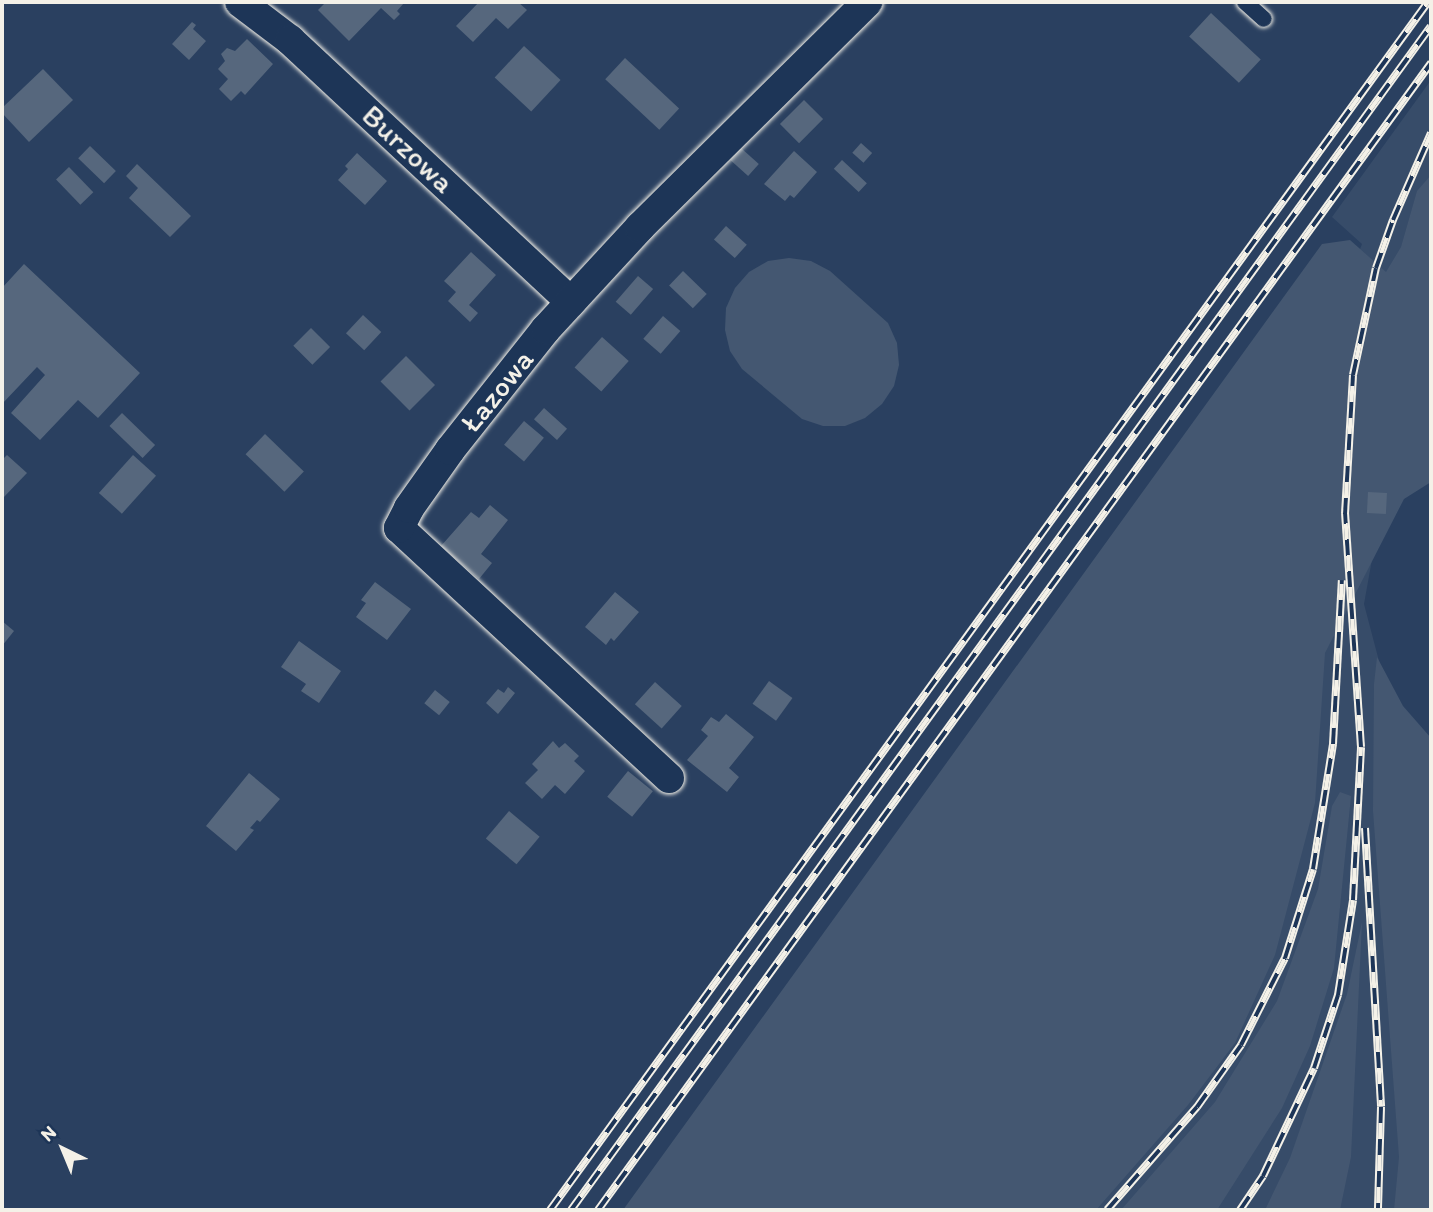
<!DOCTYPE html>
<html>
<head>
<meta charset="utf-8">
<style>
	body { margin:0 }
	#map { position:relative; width:1433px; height:1212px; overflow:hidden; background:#2a4060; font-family:Itim,sans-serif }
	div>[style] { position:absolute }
	.built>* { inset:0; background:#374c69 }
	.green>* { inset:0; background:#445771 }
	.building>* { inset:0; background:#56677d; transform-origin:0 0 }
	.roads { filter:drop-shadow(0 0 2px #f4f1e8) drop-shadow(0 0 2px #f4f1e8) }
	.service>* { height:16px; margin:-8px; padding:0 8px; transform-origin:8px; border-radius:8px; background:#1d3557 }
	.minor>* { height:30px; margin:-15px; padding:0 15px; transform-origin:15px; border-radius:15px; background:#1d3557 }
	.rail>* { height:8px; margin-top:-4px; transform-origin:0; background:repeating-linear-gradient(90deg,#1d3557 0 16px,#f4f1e8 0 32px); box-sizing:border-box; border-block:2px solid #f4f1e8 }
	span { translate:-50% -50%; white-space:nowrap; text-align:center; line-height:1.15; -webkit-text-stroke:5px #1d3557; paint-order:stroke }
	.street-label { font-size:30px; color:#f4f1e8 }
	.frame { position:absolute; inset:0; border:4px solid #f4f1e8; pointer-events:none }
	.north { position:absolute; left:28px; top:1114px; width:70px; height:70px; -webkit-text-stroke:5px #1d3557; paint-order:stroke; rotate:317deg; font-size:19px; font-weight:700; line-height:28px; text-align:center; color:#f4f1e8 }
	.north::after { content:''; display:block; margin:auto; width:24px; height:32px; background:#f4f1e8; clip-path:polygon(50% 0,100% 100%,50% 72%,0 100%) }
</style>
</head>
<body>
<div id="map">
	<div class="built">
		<div style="clip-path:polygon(1431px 80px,1431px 232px,1364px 604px,1389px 699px,1431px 1210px,741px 1210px,1307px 386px,1362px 244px,1332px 217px)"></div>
	</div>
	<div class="green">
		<div style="clip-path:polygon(1431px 175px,1431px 482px,1404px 499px,1325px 653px,1315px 803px,1275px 955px,1235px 1043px,1188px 1105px,1096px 1210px,623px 1210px,1322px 244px,1350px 240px,1386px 272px,1401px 247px,1417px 191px)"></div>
		<div style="clip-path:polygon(789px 258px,811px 261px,830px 271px,888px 323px,897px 343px,899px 365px,894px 386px,882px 404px,865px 418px,845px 426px,823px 426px,802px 419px,742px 369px,730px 351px,725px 330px,726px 308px,735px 288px,749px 272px,768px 261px)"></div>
		<div style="clip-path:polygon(1377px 657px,1403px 706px,1431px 738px,1431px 1210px,1394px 1210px,1399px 1157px,1373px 811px,1374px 684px)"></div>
		<div style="clip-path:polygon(1340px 792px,1351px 796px,1334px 968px,1310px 1046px,1282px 1108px,1217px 1210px,1121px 1210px,1215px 1102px,1277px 1001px,1318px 889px,1332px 806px)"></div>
		<div style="clip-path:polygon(1362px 922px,1351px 1157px,1340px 1210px,1265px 1210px,1290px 1158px,1347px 994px)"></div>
	</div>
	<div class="building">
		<div style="clip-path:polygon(326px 2px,403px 2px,404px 3px,397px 11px,400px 14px,394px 20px,381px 8px,349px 41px,318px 10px)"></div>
		<div style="clip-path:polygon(479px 2px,518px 2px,527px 10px,508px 29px,496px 18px,473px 42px,456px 26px)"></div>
		<div style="left:1211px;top:13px;width:68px;height:32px;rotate:43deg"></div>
		<div style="clip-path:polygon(192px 22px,196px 25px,193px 29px,206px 41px,189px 60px,172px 44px)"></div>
		<div style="clip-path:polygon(247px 39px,273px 64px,245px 95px,241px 91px,231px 101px,219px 89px,228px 79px,218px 69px,225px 61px,221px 54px,227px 48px,235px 51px)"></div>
		<div style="left:524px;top:46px;width:50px;height:43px;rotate:43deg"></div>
		<div style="left:625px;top:58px;width:74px;height:29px;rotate:43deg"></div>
		<div style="clip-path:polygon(43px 69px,73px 100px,29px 142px,2px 113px,2px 108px)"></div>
		<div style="left:804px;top:100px;width:27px;height:34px;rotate:45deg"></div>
		<div style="left:861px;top:143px;width:15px;height:13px;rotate:42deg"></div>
		<div style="left:90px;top:146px;width:36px;height:17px;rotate:44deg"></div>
		<div style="left:741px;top:148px;width:24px;height:16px;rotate:42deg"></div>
		<div style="clip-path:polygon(794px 151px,817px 172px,794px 198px,790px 195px,785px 201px,764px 184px)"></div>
		<div style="clip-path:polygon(357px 153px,387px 181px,365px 205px,338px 180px,348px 169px,345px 166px)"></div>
		<div style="left:842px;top:160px;width:34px;height:12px;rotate:43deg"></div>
		<div style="clip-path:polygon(137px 164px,191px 216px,170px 237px,129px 198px,138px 188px,126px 176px)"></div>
		<div style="left:69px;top:167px;width:35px;height:18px;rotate:46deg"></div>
		<div style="left:726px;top:226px;width:28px;height:18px;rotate:42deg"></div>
		<div style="clip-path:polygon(471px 252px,496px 275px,469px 305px,478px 313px,470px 322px,448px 301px,456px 292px,444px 281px)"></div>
		<div style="clip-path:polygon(24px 264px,140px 373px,98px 418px,78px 400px,40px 440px,11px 413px,45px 375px,37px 367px,2px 404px,2px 288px)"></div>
		<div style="left:683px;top:271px;width:33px;height:20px;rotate:44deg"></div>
		<div style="left:638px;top:276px;width:20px;height:34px;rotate:41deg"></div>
		<div style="left:363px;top:315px;width:25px;height:25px;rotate:43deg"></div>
		<div style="left:663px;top:316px;width:23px;height:30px;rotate:41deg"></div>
		<div style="left:311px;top:328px;width:27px;height:25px;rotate:45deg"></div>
		<div style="left:602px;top:337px;width:36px;height:41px;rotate:42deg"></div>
		<div style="left:406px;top:356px;width:41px;height:36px;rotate:45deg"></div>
		<div style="left:544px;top:408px;width:31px;height:15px;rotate:42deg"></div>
		<div style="left:122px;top:413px;width:46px;height:18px;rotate:44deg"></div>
		<div style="left:524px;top:421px;width:26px;height:31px;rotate:40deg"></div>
		<div style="left:265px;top:434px;width:54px;height:28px;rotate:44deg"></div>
		<div style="clip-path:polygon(7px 455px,27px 473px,3px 498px,2px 460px)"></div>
		<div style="left:133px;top:455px;width:31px;height:51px;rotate:42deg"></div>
		<div style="left:1368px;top:492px;width:19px;height:21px;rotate:3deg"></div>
		<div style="clip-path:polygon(490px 505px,508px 520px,481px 554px,492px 563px,479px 579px,441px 546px,471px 512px,479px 518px)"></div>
		<div style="clip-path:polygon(375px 582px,411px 609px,387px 640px,356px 617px,366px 603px,361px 600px)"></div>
		<div style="clip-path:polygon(615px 592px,639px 612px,614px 641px,611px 638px,606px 645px,585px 627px)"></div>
		<div style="clip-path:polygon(2px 621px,14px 631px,2px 646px)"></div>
		<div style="clip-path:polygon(299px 641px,341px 671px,319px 703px,301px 691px,306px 684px,281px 667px)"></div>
		<div style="left:769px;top:681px;width:29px;height:28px;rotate:36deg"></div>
		<div style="left:655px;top:682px;width:36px;height:30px;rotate:42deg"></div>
		<div style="clip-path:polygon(508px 687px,515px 693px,498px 714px,486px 703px,498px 689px,504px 693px)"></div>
		<div style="left:435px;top:690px;width:19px;height:17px;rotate:39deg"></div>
		<div style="clip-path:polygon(726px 714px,754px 737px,729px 768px,739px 777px,727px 792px,687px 760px,708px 736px,701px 730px,711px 717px,719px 722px)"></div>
		<div style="clip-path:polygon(553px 741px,559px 748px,565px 743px,579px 756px,574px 761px,585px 771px,565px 794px,555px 785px,542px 799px,525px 783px,538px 770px,532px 764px)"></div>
		<div style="left:628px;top:771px;width:32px;height:33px;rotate:39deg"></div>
		<div style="clip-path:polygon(249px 773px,280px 799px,260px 822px,257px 820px,250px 828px,254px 830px,236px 851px,206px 826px)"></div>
		<div style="left:509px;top:811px;width:40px;height:36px;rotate:40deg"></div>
	</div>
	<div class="roads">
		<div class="service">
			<div style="left:1245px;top:2px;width:25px;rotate:42deg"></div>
		</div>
		<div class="minor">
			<div style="left:240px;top:2px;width:63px;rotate:37.2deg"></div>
			<div style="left:290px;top:40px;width:384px;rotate:43deg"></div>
			<div style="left:669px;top:778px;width:368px;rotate:-137.2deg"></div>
			<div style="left:399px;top:528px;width:22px;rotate:-63deg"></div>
			<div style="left:409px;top:508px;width:71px;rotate:-54.7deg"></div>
			<div style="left:450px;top:450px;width:154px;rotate:-51.6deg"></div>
			<div style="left:546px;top:329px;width:139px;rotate:-47.3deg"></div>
			<div style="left:640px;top:227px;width:320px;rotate:-44.7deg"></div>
		</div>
	</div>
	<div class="rail">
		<div style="left:1365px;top:828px;width:279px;rotate:86.7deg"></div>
		<div style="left:1381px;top:1107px;width:103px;rotate:91.7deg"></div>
		<div style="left:550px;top:1210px;width:1493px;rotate:-53.99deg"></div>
		<div style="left:571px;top:1210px;width:1463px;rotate:-54.01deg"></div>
		<div style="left:598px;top:1210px;width:1418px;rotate:-54.01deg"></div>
		<div style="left:1107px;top:1210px;width:137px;rotate:-48.9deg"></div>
		<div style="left:1197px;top:1107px;width:76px;rotate:-54.6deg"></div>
		<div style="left:1241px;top:1045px;width:97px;rotate:-63.2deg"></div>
		<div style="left:1285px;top:958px;width:93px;rotate:-72.5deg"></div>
		<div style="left:1313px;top:869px;width:127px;rotate:-80.9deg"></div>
		<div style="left:1333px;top:744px;width:164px;rotate:-86.9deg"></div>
		<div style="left:1240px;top:1210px;width:41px;rotate:-55.9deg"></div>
		<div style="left:1263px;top:1176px;width:119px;rotate:-64.7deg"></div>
		<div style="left:1314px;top:1068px;width:77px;rotate:-71.8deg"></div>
		<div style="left:1338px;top:995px;width:96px;rotate:-81deg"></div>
		<div style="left:1353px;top:900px;width:153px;rotate:-87deg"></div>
		<div style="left:1361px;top:747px;width:234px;rotate:-93.9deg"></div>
		<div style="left:1345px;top:514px;width:139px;rotate:-86.7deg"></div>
		<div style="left:1353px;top:375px;width:109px;rotate:-77.9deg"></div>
		<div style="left:1376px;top:268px;width:51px;rotate:-70.5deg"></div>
		<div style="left:1393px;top:220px;width:95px;rotate:-66.4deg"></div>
	</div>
	<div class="street-label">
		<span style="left:408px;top:149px;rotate:43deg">Burzowa</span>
		<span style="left:497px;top:391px;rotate:-51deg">Łazowa</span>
	</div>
	<div class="frame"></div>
	<div class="north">N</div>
</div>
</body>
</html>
